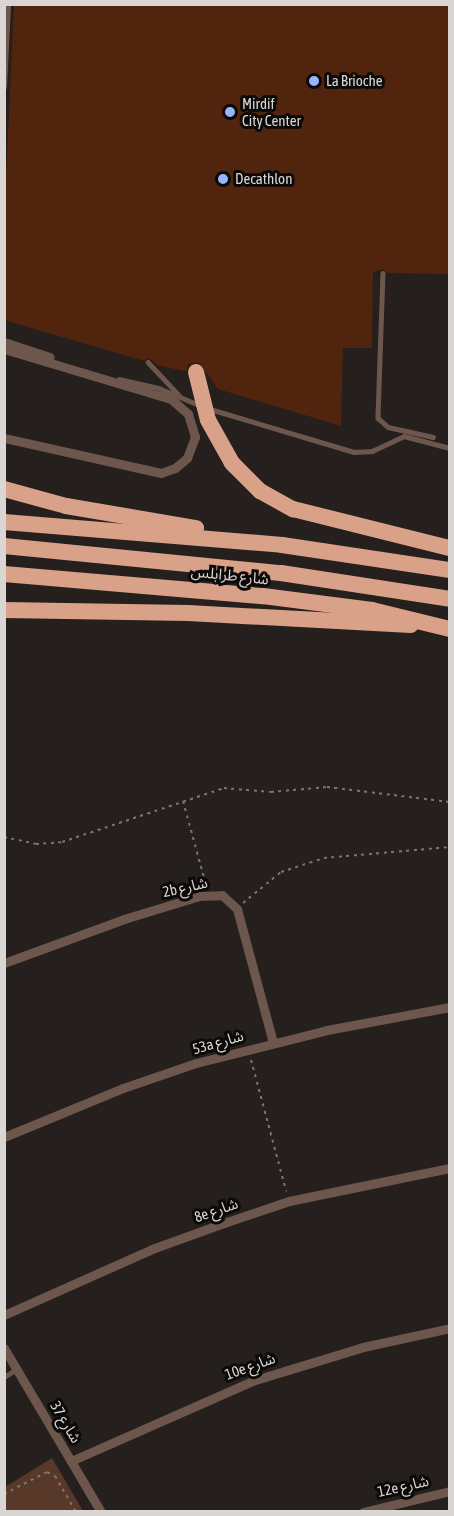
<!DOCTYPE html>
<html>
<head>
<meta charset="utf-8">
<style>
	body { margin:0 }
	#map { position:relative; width:454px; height:1516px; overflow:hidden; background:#251f1d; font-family:"Asap Condensed","Noto Sans Arabic",sans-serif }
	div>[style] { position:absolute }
	.green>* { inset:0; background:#583829 }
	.building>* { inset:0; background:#50240d }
	.path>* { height:2px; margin-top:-1px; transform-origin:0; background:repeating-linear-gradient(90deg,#7a7573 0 3px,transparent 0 7.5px) }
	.lane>* { height:4.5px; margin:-2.25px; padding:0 2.25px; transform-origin:2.25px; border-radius:2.25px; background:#6d574d }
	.street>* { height:9px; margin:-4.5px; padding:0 4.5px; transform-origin:4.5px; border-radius:4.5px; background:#6d574d }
	.highway>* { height:16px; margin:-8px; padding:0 8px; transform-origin:8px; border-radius:8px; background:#d8a188 }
	.highway-bridge>* { height:16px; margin:-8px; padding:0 8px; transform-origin:8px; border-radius:8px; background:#d8a188 }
	.dots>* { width:16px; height:16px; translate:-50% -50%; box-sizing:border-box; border:3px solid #0c0a09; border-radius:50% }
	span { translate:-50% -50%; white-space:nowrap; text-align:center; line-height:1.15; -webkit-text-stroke:6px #0c0a09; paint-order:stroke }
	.poi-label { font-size:15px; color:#dad6d4 }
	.left { translate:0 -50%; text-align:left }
	.street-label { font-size:15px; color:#dad6d4 }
	.frame { position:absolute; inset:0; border:6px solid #dad6d4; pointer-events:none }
</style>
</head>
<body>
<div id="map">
	<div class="green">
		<div style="clip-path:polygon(52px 1458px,83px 1511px,5px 1511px,5px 1487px)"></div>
	</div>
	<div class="building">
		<div style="clip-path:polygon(14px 4px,450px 4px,450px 274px,387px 273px,383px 269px,373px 272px,372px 348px,343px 348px,341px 426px,218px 389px,199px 362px,189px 364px,186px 371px,175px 369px,157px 365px,149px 358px,144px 361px,4px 320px,4px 219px)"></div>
	</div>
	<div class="path">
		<div style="left:183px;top:801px;width:87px;rotate:74.7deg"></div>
		<div style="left:4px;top:837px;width:33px;rotate:12deg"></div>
		<div style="left:36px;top:844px;width:26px;rotate:-4deg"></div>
		<div style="left:62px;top:842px;width:171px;rotate:-18.4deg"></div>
		<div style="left:224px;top:788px;width:47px;rotate:4.9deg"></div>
		<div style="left:271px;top:792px;width:56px;rotate:-5.1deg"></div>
		<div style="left:327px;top:787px;width:124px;rotate:7deg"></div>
		<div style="left:243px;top:903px;width:49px;rotate:-39.2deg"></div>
		<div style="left:281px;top:872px;width:45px;rotate:-18deg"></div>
		<div style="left:324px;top:858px;width:126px;rotate:-5deg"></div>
		<div style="left:251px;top:1060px;width:136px;rotate:75deg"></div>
		<div style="left:4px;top:1494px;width:48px;rotate:-27.1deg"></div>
		<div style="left:47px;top:1472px;width:9px;rotate:27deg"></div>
		<div style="left:55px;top:1476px;width:42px;rotate:59.7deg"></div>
	</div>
	<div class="lane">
		<div style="left:4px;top:87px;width:83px;rotate:-87.2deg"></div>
		<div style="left:383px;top:273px;width:145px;rotate:92deg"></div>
		<div style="left:378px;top:418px;width:13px;rotate:42deg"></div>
		<div style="left:388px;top:427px;width:46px;rotate:12.5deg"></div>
		<div style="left:148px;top:362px;width:45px;rotate:46.8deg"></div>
		<div style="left:119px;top:379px;width:41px;rotate:12.7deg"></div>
		<div style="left:159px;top:388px;width:43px;rotate:23deg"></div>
		<div style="left:210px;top:409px;width:150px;rotate:16.6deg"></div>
		<div style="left:354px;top:452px;width:18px;rotate:-3deg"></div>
		<div style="left:372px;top:451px;width:35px;rotate:-25deg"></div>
		<div style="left:404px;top:436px;width:48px;rotate:14.6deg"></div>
		<div style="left:4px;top:1377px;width:15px;rotate:-32deg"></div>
	</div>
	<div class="street">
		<div style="left:4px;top:342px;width:48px;rotate:18.1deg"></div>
		<div style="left:4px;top:349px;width:174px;rotate:16.7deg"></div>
		<div style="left:171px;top:399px;width:23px;rotate:41deg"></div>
		<div style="left:188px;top:414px;width:24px;rotate:73deg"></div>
		<div style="left:195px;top:437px;width:22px;rotate:111deg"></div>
		<div style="left:187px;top:458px;width:16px;rotate:140deg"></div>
		<div style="left:175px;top:468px;width:15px;rotate:160deg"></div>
		<div style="left:161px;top:473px;width:161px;rotate:-167.4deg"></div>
		<div style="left:4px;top:963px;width:128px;rotate:-20.1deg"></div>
		<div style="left:124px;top:919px;width:78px;rotate:-17deg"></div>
		<div style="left:199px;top:896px;width:23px;rotate:-2deg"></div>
		<div style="left:222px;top:895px;width:21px;rotate:43deg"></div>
		<div style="left:237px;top:909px;width:138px;rotate:74.9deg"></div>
		<div style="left:4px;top:1137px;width:129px;rotate:-22.4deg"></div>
		<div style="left:123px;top:1088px;width:77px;rotate:-18.9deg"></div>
		<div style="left:196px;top:1063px;width:135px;rotate:-14.1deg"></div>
		<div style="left:327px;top:1030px;width:125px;rotate:-10.6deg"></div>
		<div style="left:4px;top:1315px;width:162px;rotate:-24deg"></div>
		<div style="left:152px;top:1249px;width:77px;rotate:-19.9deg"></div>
		<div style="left:224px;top:1223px;width:69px;rotate:-18.7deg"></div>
		<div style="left:289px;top:1201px;width:164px;rotate:-11.6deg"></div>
		<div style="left:4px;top:1348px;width:191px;rotate:59.4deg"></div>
		<div style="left:71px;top:1461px;width:198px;rotate:-23.8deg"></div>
		<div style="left:252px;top:1381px;width:116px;rotate:-17deg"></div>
		<div style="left:363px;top:1347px;width:89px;rotate:-12.3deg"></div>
		<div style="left:363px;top:1512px;width:89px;rotate:-13.6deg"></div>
	</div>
	<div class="highway">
		<div style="left:232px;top:463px;width:40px;rotate:45deg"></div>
		<div style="left:260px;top:491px;width:38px;rotate:29deg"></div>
		<div style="left:293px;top:509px;width:162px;rotate:14deg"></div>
		<div style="left:4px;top:489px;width:64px;rotate:15.3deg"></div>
		<div style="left:66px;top:506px;width:132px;rotate:9.6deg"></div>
		<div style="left:4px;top:522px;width:279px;rotate:4.7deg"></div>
		<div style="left:282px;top:545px;width:170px;rotate:8.5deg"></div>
		<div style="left:4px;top:546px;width:278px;rotate:5.6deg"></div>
		<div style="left:281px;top:573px;width:171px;rotate:8.7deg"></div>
		<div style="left:4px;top:574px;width:260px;rotate:4.9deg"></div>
		<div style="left:263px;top:596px;width:110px;rotate:7.3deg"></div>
		<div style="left:372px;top:610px;width:80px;rotate:13.7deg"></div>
		<div style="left:4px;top:610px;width:184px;rotate:0.9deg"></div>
		<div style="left:188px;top:613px;width:223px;rotate:3.1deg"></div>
	</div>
	<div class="highway-bridge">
		<div style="left:196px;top:372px;width:49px;rotate:76deg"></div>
		<div style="left:208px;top:420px;width:49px;rotate:60.8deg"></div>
	</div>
	<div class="dots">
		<div style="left:314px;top:81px;background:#95b6fd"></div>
		<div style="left:230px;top:112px;background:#95b6fd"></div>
		<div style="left:223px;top:179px;background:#95b6fd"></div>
	</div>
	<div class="poi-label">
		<span class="left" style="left:326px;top:81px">La Brioche</span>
		<span class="left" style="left:242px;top:112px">Mirdif<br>City Center</span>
		<span class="left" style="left:235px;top:179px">Decathlon</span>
	</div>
	<div class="street-label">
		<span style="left:230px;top:575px;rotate:6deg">شارع طرابلس</span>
		<span style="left:185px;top:887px;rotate:-13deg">2b شارع</span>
		<span style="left:218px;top:1042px;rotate:-16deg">53a شارع</span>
		<span style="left:216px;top:1210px;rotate:-19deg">8e شارع</span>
		<span style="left:250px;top:1366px;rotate:-20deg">10e شارع</span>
		<span style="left:66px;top:1422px;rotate:59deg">شارع 37</span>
		<span style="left:403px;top:1486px;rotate:-13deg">12e شارع</span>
	</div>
	<div class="frame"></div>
</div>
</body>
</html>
